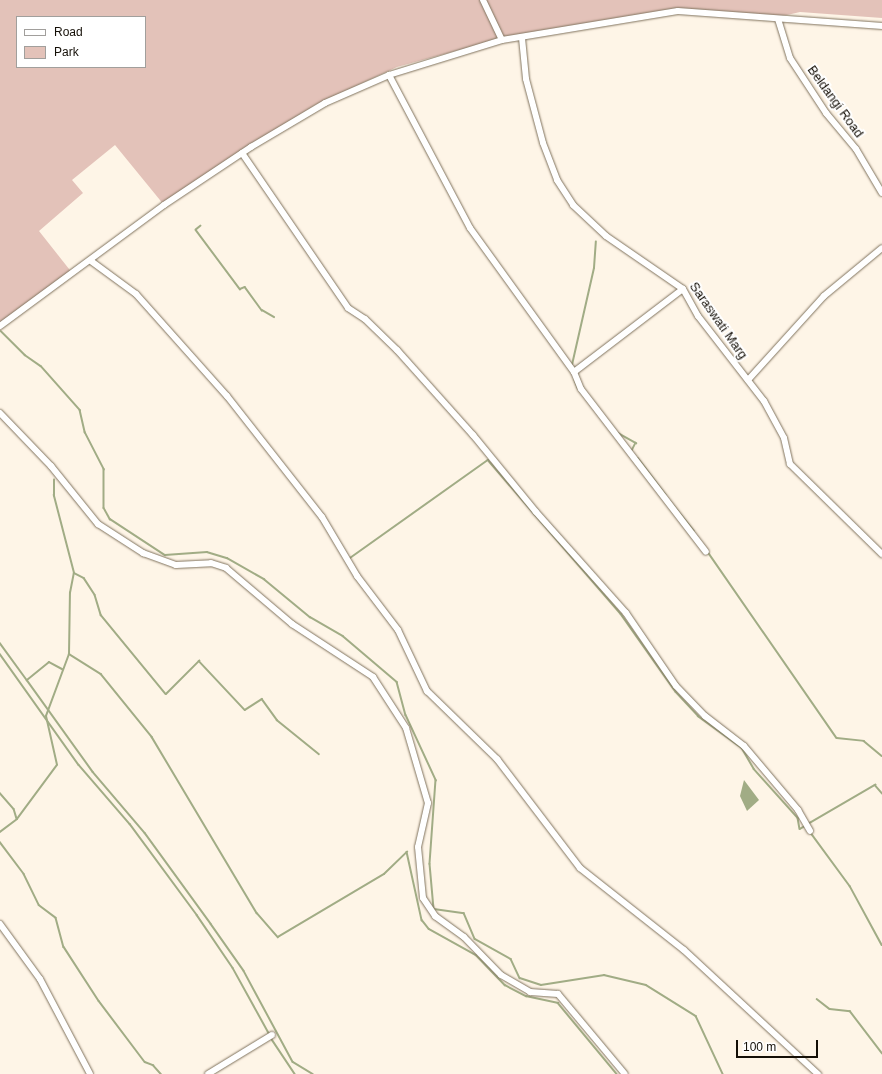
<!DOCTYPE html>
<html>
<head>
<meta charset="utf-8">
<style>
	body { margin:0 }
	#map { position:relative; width:882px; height:1074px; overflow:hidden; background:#fef5e7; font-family:Helvetica,sans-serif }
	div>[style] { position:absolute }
	.green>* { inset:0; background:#e3c2b9 }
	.water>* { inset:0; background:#a1ac85 }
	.stream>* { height:1.5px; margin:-0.75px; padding:0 0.75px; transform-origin:0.75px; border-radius:0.75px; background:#a1ac85 }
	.roads { filter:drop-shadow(0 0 1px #80735e) drop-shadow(0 0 1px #80735e) }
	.minor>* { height:6px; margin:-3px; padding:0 3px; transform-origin:3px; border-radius:3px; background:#fff }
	span { translate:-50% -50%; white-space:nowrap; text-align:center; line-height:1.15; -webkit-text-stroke:4px #fff; paint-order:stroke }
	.street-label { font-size:13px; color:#140f07 }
	.legend { position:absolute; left:16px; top:16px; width:130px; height:52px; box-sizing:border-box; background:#fff; border:1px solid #a19f9c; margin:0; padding:5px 7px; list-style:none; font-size:12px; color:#140f07 }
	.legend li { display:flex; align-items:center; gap:8px; height:20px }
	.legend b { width:20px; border:1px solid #a19f9c }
	.scale { position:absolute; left:736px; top:1040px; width:82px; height:18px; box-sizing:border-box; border:2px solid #140f07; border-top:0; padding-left:5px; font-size:12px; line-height:14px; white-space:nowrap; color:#140f07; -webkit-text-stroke:3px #fff; paint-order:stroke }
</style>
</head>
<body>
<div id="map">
	<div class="green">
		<div style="clip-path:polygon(evenodd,0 0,882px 0,882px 18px,800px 12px,774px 18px,691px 10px,459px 50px,397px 67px,315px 105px,164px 205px,115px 145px,72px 180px,83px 193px,39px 231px,73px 274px,0 325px,0 0,17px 17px,145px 17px,145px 67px,17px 67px,17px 17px)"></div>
	</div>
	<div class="water">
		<div style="clip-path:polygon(744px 780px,759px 800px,747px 811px,740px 796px)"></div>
	</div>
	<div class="stream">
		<div style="left:201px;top:226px;width:6px;rotate:141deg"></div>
		<div style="left:196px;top:230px;width:74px;rotate:53.3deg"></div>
		<div style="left:240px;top:289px;width:5px;rotate:-22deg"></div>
		<div style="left:245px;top:287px;width:29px;rotate:54deg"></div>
		<div style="left:262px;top:310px;width:14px;rotate:30deg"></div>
		<div style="left:1px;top:331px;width:34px;rotate:45deg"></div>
		<div style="left:25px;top:355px;width:19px;rotate:35deg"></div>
		<div style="left:41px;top:366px;width:59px;rotate:48.4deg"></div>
		<div style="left:80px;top:410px;width:23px;rotate:77deg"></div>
		<div style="left:85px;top:432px;width:42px;rotate:62.8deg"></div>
		<div style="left:104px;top:469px;width:39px;rotate:90deg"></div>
		<div style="left:104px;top:508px;width:13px;rotate:61deg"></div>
		<div style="left:110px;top:519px;width:66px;rotate:33.2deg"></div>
		<div style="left:165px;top:555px;width:42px;rotate:-4.1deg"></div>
		<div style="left:207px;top:552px;width:21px;rotate:17deg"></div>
		<div style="left:227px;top:558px;width:43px;rotate:29.6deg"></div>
		<div style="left:264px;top:579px;width:60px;rotate:39.6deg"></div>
		<div style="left:310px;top:617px;width:38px;rotate:30deg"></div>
		<div style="left:343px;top:636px;width:71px;rotate:40.4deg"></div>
		<div style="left:397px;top:682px;width:34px;rotate:75deg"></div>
		<div style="left:406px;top:715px;width:72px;rotate:65.2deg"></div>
		<div style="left:436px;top:780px;width:84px;rotate:94.1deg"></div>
		<div style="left:430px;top:864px;width:45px;rotate:84.9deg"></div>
		<div style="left:434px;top:909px;width:30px;rotate:8deg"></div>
		<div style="left:464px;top:913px;width:28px;rotate:67deg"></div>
		<div style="left:475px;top:939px;width:41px;rotate:29.1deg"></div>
		<div style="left:511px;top:959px;width:21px;rotate:65deg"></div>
		<div style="left:520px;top:978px;width:22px;rotate:18deg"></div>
		<div style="left:541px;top:985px;width:64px;rotate:-9deg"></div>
		<div style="left:604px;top:975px;width:43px;rotate:13.4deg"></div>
		<div style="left:646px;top:985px;width:59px;rotate:31.8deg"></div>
		<div style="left:696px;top:1016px;width:64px;rotate:65deg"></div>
		<div style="left:572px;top:365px;width:99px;rotate:-77.2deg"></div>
		<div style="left:594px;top:268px;width:26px;rotate:-86deg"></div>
		<div style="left:575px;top:380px;width:9px;rotate:69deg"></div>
		<div style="left:618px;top:433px;width:21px;rotate:29deg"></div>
		<div style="left:636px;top:443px;width:9px;rotate:117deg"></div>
		<div style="left:638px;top:458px;width:46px;rotate:52.9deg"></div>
		<div style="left:670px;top:501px;width:38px;rotate:51deg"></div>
		<div style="left:708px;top:552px;width:226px;rotate:55.3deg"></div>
		<div style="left:837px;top:738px;width:27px;rotate:6deg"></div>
		<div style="left:864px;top:741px;width:23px;rotate:40deg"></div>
		<div style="left:350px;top:558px;width:169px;rotate:-35.4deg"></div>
		<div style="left:488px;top:460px;width:203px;rotate:49.2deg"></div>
		<div style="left:621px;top:614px;width:95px;rotate:54.8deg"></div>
		<div style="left:676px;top:692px;width:33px;rotate:47deg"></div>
		<div style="left:698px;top:716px;width:54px;rotate:36deg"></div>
		<div style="left:742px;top:748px;width:24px;rotate:60deg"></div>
		<div style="left:754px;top:769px;width:66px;rotate:48.1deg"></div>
		<div style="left:798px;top:818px;width:11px;rotate:80deg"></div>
		<div style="left:800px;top:829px;width:6px;rotate:-31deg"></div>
		<div style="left:74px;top:573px;width:11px;rotate:27deg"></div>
		<div style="left:84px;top:578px;width:20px;rotate:57deg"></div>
		<div style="left:95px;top:595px;width:21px;rotate:73deg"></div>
		<div style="left:101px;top:615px;width:102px;rotate:50.6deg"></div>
		<div style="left:166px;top:694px;width:47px;rotate:-45deg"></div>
		<div style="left:199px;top:661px;width:67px;rotate:46.8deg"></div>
		<div style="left:245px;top:710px;width:20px;rotate:-33deg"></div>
		<div style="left:262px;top:699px;width:26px;rotate:54deg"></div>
		<div style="left:277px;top:720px;width:54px;rotate:39deg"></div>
		<div style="left:0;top:643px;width:46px;rotate:53.9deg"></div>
		<div style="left:27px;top:680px;width:28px;rotate:-39deg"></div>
		<div style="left:49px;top:662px;width:15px;rotate:28deg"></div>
		<div style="left:0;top:654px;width:136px;rotate:54.6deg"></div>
		<div style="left:79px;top:765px;width:78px;rotate:49.2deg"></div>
		<div style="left:130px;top:824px;width:113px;rotate:53.6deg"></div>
		<div style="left:197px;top:915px;width:64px;rotate:55.8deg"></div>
		<div style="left:233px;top:968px;width:77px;rotate:61.1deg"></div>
		<div style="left:69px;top:654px;width:38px;rotate:32deg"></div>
		<div style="left:101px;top:674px;width:81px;rotate:51deg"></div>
		<div style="left:152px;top:737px;width:205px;rotate:59.2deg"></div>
		<div style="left:257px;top:913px;width:32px;rotate:49deg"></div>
		<div style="left:278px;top:937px;width:123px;rotate:-30.7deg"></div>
		<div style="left:384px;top:874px;width:32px;rotate:-44deg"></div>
		<div style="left:407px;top:852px;width:70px;rotate:77.6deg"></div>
		<div style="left:422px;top:920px;width:11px;rotate:52deg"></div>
		<div style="left:429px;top:929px;width:54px;rotate:29deg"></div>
		<div style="left:476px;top:955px;width:42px;rotate:46deg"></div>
		<div style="left:505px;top:985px;width:24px;rotate:28deg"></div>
		<div style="left:526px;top:996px;width:33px;rotate:12deg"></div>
		<div style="left:558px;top:1003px;width:92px;rotate:50.3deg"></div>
		<div style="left:27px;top:680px;width:113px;rotate:54.3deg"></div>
		<div style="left:93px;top:772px;width:80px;rotate:49.6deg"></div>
		<div style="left:145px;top:833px;width:112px;rotate:54deg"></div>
		<div style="left:211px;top:924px;width:57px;rotate:54.9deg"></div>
		<div style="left:244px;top:971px;width:103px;rotate:61.7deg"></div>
		<div style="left:293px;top:1062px;width:23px;rotate:31deg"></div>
		<div style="left:0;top:793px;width:21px;rotate:49deg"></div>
		<div style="left:14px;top:809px;width:10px;rotate:73deg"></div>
		<div style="left:808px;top:824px;width:78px;rotate:-30.2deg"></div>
		<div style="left:875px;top:785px;width:11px;rotate:49deg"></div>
		<div style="left:0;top:832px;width:21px;rotate:-37deg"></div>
		<div style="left:17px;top:819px;width:67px;rotate:-53.5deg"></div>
		<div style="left:57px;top:765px;width:50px;rotate:-102.7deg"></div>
		<div style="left:46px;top:716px;width:66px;rotate:-69.6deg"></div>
		<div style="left:69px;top:654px;width:61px;rotate:-89.1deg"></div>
		<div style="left:70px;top:593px;width:20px;rotate:-79deg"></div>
		<div style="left:74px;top:573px;width:80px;rotate:-104.6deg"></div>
		<div style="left:54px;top:496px;width:16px;rotate:-90deg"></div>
		<div style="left:811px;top:833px;width:66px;rotate:53.7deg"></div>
		<div style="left:850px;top:886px;width:67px;rotate:61.5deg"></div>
		<div style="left:0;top:842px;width:40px;rotate:53deg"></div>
		<div style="left:24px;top:874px;width:34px;rotate:64deg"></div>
		<div style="left:39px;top:905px;width:21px;rotate:37deg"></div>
		<div style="left:56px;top:918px;width:30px;rotate:75deg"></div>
		<div style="left:64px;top:947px;width:64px;rotate:57.1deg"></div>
		<div style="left:99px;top:1001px;width:76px;rotate:53deg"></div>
		<div style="left:145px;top:1062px;width:9px;rotate:21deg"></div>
		<div style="left:153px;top:1065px;width:12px;rotate:48deg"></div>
		<div style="left:817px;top:999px;width:16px;rotate:38deg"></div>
		<div style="left:830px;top:1009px;width:20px;rotate:6deg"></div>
		<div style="left:850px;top:1011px;width:53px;rotate:52.7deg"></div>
		<div style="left:271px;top:1038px;width:43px;rotate:56.3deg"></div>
	</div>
	<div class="roads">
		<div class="minor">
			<div style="left:483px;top:0;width:44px;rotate:64.6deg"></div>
			<div style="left:778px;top:19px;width:41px;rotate:72.9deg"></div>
			<div style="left:790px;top:58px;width:66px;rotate:56.8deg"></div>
			<div style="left:826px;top:113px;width:47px;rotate:50.2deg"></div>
			<div style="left:856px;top:149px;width:51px;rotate:59.4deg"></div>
			<div style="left:522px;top:38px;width:41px;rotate:84.4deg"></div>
			<div style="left:526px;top:79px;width:66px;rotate:75.1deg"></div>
			<div style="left:543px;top:143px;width:40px;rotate:69deg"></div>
			<div style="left:557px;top:180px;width:30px;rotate:57deg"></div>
			<div style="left:573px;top:205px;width:45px;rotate:43.2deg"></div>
			<div style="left:606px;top:236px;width:93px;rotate:34.5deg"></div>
			<div style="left:683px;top:289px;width:31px;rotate:61deg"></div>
			<div style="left:698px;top:316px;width:108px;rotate:52.2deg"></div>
			<div style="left:764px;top:401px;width:42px;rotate:61.6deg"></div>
			<div style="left:784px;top:438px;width:27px;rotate:77deg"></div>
			<div style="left:790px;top:464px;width:129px;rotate:44.4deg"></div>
			<div style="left:389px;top:75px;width:173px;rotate:62.1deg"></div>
			<div style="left:470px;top:228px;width:178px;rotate:54.2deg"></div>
			<div style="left:574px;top:372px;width:18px;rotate:68deg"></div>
			<div style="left:581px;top:389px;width:205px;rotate:52.5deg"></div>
			<div style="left:242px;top:153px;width:188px;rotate:55.6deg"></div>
			<div style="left:348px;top:308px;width:20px;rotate:33deg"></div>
			<div style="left:365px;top:319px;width:45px;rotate:44.1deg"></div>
			<div style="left:397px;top:350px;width:114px;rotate:48.2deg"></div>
			<div style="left:473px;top:435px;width:99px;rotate:50.7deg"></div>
			<div style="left:536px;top:512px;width:135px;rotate:48.3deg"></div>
			<div style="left:626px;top:613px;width:88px;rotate:55.6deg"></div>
			<div style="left:676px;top:686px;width:42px;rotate:46deg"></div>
			<div style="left:705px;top:716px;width:49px;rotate:37.6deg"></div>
			<div style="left:744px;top:746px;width:84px;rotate:49.8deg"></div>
			<div style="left:798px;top:810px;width:24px;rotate:60deg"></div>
			<div style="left:91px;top:261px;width:56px;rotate:36.3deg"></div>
			<div style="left:136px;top:294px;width:137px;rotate:48.3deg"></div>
			<div style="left:227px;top:396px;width:154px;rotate:51.9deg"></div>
			<div style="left:322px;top:517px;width:69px;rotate:59.3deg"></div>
			<div style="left:357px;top:576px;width:68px;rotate:52.8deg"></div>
			<div style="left:398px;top:630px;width:68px;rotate:64.6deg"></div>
			<div style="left:427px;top:691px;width:98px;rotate:44.2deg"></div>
			<div style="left:497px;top:759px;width:137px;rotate:52.7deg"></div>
			<div style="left:580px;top:868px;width:132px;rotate:38.3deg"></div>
			<div style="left:684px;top:950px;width:183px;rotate:42.8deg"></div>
			<div style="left:0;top:326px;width:204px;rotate:-36.4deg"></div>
			<div style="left:164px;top:205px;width:105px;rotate:-33.7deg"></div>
			<div style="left:251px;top:147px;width:86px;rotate:-30.7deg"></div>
			<div style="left:325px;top:103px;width:70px;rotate:-23.6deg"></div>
			<div style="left:389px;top:75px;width:118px;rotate:-17.2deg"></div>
			<div style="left:502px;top:40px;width:178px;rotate:-9.4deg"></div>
			<div style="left:678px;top:11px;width:205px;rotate:4.2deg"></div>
			<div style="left:574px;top:372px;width:137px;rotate:-37.3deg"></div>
			<div style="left:748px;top:380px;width:113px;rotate:-47.9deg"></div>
			<div style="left:824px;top:296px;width:75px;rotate:-39.6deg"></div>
			<div style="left:0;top:413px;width:74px;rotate:46.1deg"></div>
			<div style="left:51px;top:466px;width:75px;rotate:51deg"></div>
			<div style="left:98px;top:524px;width:54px;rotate:32.8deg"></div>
			<div style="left:143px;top:553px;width:35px;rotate:20deg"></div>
			<div style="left:176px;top:565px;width:35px;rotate:-3deg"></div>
			<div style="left:211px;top:563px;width:16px;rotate:18deg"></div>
			<div style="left:226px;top:568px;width:87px;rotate:40.3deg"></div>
			<div style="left:292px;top:624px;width:97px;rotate:33.2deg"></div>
			<div style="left:373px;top:677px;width:61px;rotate:57.1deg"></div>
			<div style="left:406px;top:728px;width:78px;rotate:73.7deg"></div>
			<div style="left:428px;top:803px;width:45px;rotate:102.8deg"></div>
			<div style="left:418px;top:847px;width:51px;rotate:84.4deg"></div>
			<div style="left:423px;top:898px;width:22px;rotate:56deg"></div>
			<div style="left:435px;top:916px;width:36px;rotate:36deg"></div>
			<div style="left:464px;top:937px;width:53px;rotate:45.8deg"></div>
			<div style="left:501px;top:975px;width:34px;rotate:30deg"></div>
			<div style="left:530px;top:992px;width:28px;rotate:4deg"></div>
			<div style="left:558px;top:994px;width:104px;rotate:50.1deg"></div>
			<div style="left:0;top:924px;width:68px;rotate:54deg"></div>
			<div style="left:40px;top:979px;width:107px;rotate:62.2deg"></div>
			<div style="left:208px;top:1074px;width:75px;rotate:-31.4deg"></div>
		</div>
	</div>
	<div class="street-label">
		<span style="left:835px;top:102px;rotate:54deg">Beldangi Road</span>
		<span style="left:718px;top:321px;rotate:55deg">Saraswati Marg</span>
	</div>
	<ul class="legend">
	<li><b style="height:5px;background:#fff"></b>Road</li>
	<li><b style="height:11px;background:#e3c2b9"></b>Park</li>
	</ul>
	<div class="scale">100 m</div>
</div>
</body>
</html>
